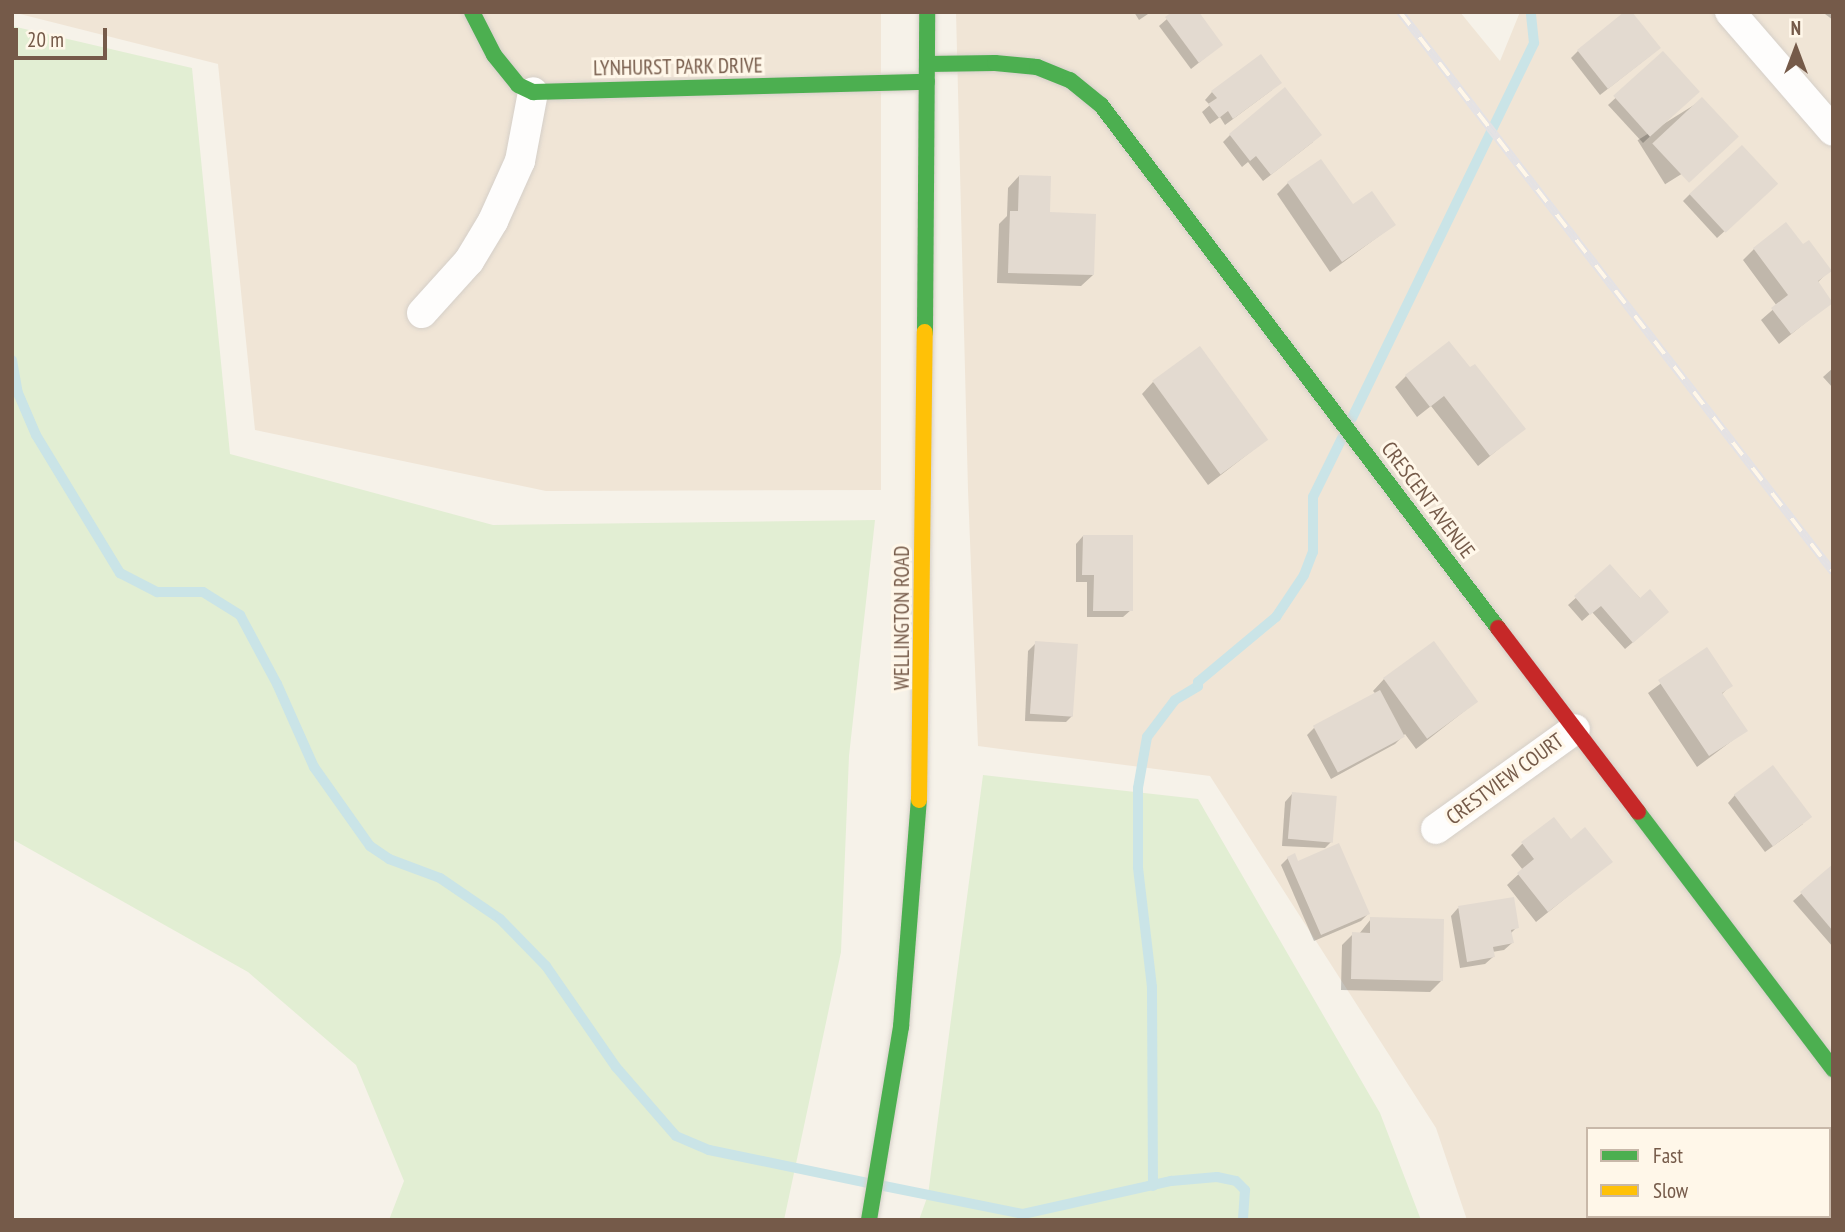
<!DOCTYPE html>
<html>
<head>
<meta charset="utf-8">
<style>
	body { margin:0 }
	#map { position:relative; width:1845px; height:1232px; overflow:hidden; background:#f6f2e9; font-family:"PT Sans Narrow",sans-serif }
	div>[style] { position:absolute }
	.residential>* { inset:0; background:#f0e5d6 }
	.green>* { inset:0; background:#e2eed3 }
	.shadow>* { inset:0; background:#0003; transform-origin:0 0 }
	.stream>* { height:10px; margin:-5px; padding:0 5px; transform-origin:5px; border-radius:5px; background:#cae4e7 }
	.building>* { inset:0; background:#e3dad0; transform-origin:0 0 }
	.roads { filter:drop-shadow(0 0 2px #d5cfc8) drop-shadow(0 0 2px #d5cfc8) }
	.street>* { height:30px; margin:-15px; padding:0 15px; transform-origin:15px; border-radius:15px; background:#fefdfc }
	.fast>* { height:16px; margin:-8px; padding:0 8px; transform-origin:8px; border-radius:8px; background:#4caf50 }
	.slow>* { height:16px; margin:-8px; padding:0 8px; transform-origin:8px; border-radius:8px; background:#ffc107 }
	.jam>* { height:16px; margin:-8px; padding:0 8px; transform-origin:8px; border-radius:8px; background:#c62828 }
	.rail>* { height:8px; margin-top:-4px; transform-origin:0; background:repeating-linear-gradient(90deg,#fff7e9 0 16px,#e4e2e4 0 32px); box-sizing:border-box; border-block:2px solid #e4e2e4 }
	span { translate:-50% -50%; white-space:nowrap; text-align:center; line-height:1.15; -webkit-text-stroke:6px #fff7e9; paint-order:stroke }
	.street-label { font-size:21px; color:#755a49 }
	.frame { position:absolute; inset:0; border:14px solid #755a49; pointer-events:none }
	.legend { position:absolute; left:1586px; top:1127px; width:245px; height:91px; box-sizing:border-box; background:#fff7e9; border:2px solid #c8b8a9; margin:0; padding:9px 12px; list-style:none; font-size:21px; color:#755a49 }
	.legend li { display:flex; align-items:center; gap:14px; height:35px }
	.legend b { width:35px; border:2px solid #c8b8a9 }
	.north { position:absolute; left:1761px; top:14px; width:70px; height:70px; -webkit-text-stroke:5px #fff7e9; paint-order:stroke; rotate:0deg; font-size:19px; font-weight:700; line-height:28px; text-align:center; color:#755a49 }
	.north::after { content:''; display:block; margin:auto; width:24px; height:32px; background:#755a49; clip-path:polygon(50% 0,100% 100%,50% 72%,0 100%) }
	.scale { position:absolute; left:14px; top:28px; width:93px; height:32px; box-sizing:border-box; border:4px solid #755a49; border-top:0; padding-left:9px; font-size:21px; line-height:24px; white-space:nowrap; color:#755a49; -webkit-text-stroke:5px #fff7e9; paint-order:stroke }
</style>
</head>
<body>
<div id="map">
	<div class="residential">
		<div style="clip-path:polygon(12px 12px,881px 12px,881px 490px,546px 491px,255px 430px,218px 64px)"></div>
		<div style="clip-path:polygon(evenodd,956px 12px,1460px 12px,1500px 61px,1520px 12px,1833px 12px,1833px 1220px,1467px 1220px,1436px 1128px,1210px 776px,978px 746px,968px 490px,956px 12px,1588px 1129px,1829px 1129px,1829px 1216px,1588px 1216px,1588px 1129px)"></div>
	</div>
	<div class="green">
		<div style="clip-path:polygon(12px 26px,192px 68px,230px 454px,493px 525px,875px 520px,849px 756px,841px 952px,784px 1220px,389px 1220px,404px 1181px,356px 1065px,248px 972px,12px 839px)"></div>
		<div style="clip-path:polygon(983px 775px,1198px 799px,1380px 1113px,1421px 1220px,919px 1220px,928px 1195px)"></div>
	</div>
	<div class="shadow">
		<div style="clip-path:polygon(1134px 12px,1151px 12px,1139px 20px)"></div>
		<div style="clip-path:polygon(1175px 12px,1221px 45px,1191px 69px,1159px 26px)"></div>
		<div style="clip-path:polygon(1826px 12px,1833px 12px,1833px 20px,1825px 14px)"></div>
		<div style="clip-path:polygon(1578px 51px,1651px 55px,1600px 95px,1571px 58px)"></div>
		<div style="clip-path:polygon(1663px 54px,1690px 99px,1643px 143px,1608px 105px)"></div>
		<div style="clip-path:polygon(1272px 90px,1225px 125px,1220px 117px,1210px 124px,1202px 112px,1210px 105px,1205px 100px,1212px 92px)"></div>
		<div style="left:1702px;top:100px;width:52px;height:76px;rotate:58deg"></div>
		<div style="clip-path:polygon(1230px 135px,1313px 142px,1263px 181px,1248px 162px,1242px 167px,1223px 142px)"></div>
		<div style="clip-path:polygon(1019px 176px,1093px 275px,1081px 286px,997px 283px,999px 224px,1007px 216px,1008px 188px)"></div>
		<div style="clip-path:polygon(1288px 183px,1352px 206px,1394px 225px,1330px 272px,1277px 194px)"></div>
		<div style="clip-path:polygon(1768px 192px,1717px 238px,1683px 201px,1690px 194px)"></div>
		<div style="clip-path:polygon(1802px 246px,1830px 270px,1817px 283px,1831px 302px,1779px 344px,1761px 320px,1777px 306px,1743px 260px,1754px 249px)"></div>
		<div style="clip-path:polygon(1833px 368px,1833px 388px,1823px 377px)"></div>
		<div style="clip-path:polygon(1406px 376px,1523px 429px,1478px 466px,1431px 406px,1417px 417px,1395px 387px)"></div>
		<div style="clip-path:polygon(1153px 382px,1266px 440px,1208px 485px,1142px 394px)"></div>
		<div style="clip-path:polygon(1083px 536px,1131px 610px,1123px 617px,1087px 617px,1087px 582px,1076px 582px,1076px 544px)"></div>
		<div style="clip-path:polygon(1610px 567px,1660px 619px,1625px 649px,1592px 612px,1582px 621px,1568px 605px)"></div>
		<div style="clip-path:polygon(1036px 643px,1073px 715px,1066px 722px,1025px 721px,1028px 651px)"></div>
		<div style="clip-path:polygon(1706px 650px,1731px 685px,1721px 695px,1745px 731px,1697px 767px,1648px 693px)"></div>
		<div style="clip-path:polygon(1384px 679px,1476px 702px,1416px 749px,1405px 734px,1395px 744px,1331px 779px,1307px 735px,1314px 728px,1376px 694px,1373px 691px)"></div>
		<div style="clip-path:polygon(1292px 794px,1332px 841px,1325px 848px,1282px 846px,1285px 802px)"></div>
		<div style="clip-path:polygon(1735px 795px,1803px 824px,1765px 852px,1728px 803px)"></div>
		<div style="clip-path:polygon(1570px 841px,1610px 862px,1536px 922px,1507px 885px,1523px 870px,1511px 855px,1522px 844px)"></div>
		<div style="clip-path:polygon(1288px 858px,1368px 914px,1361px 921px,1314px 941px,1281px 865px)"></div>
		<div style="clip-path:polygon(1833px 866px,1833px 947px,1793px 901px)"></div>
		<div style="clip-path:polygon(1458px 908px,1517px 927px,1510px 934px,1512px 943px,1504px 950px,1492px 952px,1493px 957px,1485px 964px,1460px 968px,1451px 916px)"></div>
		<div style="clip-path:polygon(1371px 919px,1441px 981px,1430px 992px,1341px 990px,1342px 945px,1353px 934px,1359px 934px)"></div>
	</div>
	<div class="stream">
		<div style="left:12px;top:360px;width:34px;rotate:80deg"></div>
		<div style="left:18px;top:393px;width:46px;rotate:66.8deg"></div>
		<div style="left:36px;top:435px;width:162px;rotate:58.7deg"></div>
		<div style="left:120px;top:573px;width:42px;rotate:27.2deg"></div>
		<div style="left:157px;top:592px;width:46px"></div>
		<div style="left:203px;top:592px;width:44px;rotate:31.9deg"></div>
		<div style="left:240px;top:615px;width:78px;rotate:61.8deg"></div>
		<div style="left:277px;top:684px;width:91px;rotate:66deg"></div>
		<div style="left:314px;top:767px;width:97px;rotate:54.7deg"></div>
		<div style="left:370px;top:846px;width:23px;rotate:34deg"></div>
		<div style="left:389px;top:859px;width:54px;rotate:20.4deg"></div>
		<div style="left:440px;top:878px;width:73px;rotate:34.3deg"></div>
		<div style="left:500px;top:919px;width:66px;rotate:45.6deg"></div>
		<div style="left:546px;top:966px;width:123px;rotate:55.3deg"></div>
		<div style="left:616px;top:1067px;width:91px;rotate:49deg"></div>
		<div style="left:676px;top:1136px;width:36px;rotate:23deg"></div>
		<div style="left:709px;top:1150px;width:163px;rotate:11.7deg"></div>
		<div style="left:1352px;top:418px;width:417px;rotate:-64.1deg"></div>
		<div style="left:1534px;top:43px;width:31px;rotate:-96deg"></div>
		<div style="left:884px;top:1186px;width:142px;rotate:11.4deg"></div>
		<div style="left:1023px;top:1214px;width:152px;rotate:-12.6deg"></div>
		<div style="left:1171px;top:1181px;width:46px;rotate:-5deg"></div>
		<div style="left:1217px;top:1177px;width:19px;rotate:12deg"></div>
		<div style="left:1236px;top:1181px;width:13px;rotate:45deg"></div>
		<div style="left:1245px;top:1190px;width:30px;rotate:94deg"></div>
		<div style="left:1153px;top:1186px;width:199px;rotate:-90.3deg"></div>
		<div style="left:1152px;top:987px;width:121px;rotate:-96.7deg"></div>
		<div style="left:1138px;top:867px;width:79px;rotate:-90deg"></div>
		<div style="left:1138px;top:788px;width:52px;rotate:-80deg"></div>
		<div style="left:1147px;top:737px;width:46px;rotate:-52.9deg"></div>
		<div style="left:1175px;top:700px;width:27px;rotate:-31deg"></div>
		<div style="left:1198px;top:686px;width:4px;rotate:-90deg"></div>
		<div style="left:1198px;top:682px;width:102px;rotate:-39.8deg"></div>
		<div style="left:1276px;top:617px;width:50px;rotate:-56.3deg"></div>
		<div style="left:1304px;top:575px;width:25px;rotate:-69deg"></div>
		<div style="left:1313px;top:552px;width:55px;rotate:-90deg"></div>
		<div style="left:1313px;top:497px;width:66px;rotate:-63.8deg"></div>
	</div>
	<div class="building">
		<div style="clip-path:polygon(1172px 12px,1199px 12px,1223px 45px,1199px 63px,1165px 17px)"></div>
		<div style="clip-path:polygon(1624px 12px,1632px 12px,1661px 48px,1608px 89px,1577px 50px)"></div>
		<div style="left:1663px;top:51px;width:55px;height:67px;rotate:48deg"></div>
		<div style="clip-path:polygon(1261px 54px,1282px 83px,1233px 119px,1228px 111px,1219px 118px,1208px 104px,1217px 98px,1211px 91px)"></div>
		<div style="clip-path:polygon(1285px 87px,1322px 135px,1271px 175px,1256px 156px,1250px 161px,1229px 134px)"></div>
		<div style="left:1702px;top:97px;width:54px;height:68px;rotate:47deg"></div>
		<div style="left:1742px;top:145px;width:53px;height:72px;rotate:47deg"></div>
		<div style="clip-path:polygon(1321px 159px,1353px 204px,1372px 191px,1396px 225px,1342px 262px,1287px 182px)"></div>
		<div style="clip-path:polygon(1019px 175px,1051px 176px,1050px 212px,1096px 214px,1094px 275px,1008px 273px,1010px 211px,1018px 211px)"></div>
		<div style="clip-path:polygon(1786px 222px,1803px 244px,1809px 240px,1832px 271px,1818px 281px,1833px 303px,1791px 334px,1771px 308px,1788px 295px,1753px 248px)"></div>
		<div style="clip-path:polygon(1449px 341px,1470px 367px,1475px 364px,1526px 429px,1490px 456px,1444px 396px,1430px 407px,1405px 375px)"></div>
		<div style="left:1200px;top:346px;width:116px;height:59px;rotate:54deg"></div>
		<div style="clip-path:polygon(1083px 535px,1133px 535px,1133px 611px,1093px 611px,1094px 575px,1082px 575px)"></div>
		<div style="clip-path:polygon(1610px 564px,1640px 598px,1650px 589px,1669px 612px,1633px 643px,1601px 606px,1590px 615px,1574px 596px)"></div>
		<div style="left:1035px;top:641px;width:43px;height:73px;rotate:4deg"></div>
		<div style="left:1434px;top:641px;width:75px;height:63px;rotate:54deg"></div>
		<div style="clip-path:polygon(1707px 647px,1733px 686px,1722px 693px,1748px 731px,1709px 756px,1658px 680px)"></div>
		<div style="left:1380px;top:690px;width:53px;height:76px;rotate:62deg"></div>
		<div style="left:1773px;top:765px;width:65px;height:49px;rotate:53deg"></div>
		<div style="left:1292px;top:792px;width:45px;height:47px;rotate:5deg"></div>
		<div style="clip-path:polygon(1554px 817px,1571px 839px,1585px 827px,1613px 862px,1548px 912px,1517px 873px,1534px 859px,1521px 842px)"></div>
		<div style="clip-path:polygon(1339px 843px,1370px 914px,1321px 935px,1287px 857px,1295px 853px,1298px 861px)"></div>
		<div style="clip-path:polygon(1833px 864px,1833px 931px,1800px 892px)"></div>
		<div style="clip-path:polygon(1514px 897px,1519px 928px,1511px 930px,1514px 943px,1493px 947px,1495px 957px,1467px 962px,1458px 906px)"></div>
		<div style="clip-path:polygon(1370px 917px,1444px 919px,1443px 981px,1351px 979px,1352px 932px,1370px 933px)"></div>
		<div style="left:1715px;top:1216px;width:57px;height:4px"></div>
	</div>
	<div class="roads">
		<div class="street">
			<div style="left:1730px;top:12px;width:157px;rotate:49.1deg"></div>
			<div style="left:422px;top:313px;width:70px;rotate:-47.9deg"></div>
			<div style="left:469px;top:261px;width:47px;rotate:-59deg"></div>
			<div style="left:493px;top:221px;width:66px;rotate:-65.8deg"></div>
			<div style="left:520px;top:161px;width:70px;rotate:-79.3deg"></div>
			<div style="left:1436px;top:829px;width:171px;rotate:-35.7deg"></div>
		</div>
		<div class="fast">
			<div style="left:472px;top:12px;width:48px;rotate:62.9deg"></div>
			<div style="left:494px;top:55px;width:38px;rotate:51deg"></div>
			<div style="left:518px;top:85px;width:17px;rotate:25deg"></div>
			<div style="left:533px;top:92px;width:394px;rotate:-1.5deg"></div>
			<div style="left:927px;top:64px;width:68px;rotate:-0.8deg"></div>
			<div style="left:995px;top:63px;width:42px;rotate:5.4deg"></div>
			<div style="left:1037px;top:67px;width:35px;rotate:22deg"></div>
			<div style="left:1070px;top:80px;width:40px;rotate:39deg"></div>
			<div style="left:1101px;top:105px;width:657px;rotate:52.8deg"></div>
			<div style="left:925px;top:332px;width:320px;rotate:-89.6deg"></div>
			<div style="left:1638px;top:812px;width:323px;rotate:52.8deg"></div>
			<div style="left:869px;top:1220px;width:196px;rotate:-80.6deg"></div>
			<div style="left:901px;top:1027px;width:228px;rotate:-85.5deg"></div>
		</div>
		<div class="slow">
			<div style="left:919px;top:800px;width:468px;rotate:-89.3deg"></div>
		</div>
		<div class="jam">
			<div style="left:1498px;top:628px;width:231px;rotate:52.7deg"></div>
		</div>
	</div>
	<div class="rail">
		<div style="left:1400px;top:12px;width:708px;rotate:52.29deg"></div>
	</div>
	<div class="street-label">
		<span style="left:678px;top:67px;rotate:-1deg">LYNHURST PARK DRIVE</span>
		<span style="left:1428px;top:500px;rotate:53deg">CRESCENT AVENUE</span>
		<span style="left:902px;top:618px;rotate:-90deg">WELLINGTON ROAD</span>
		<span style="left:1505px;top:779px;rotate:-36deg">CRESTVIEW COURT</span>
	</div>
	<div class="frame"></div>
	<ul class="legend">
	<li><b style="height:9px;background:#4caf50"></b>Fast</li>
	<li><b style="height:9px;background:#ffc107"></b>Slow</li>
	</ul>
	<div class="north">N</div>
	<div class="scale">20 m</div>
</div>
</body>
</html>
